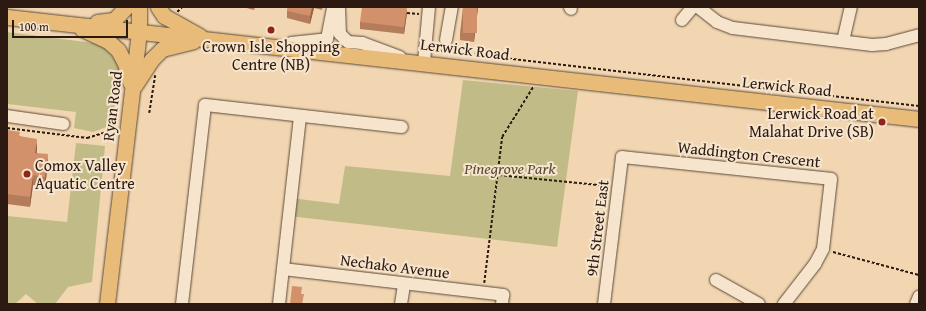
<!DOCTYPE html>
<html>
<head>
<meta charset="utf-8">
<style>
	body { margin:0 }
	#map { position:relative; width:926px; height:311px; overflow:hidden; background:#f1d6b1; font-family:"Gentium Book Plus",serif }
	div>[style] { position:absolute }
	.green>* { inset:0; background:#c1bc87 }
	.path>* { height:1.5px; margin-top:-0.75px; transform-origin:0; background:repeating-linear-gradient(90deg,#2c1a12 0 3px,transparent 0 5px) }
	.roads { filter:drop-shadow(0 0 1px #5d493a) drop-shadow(0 0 1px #5d493a) }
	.minor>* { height:12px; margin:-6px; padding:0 6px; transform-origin:6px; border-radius:6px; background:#f6e4cc }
	.major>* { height:15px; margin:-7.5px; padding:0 7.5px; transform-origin:7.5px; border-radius:7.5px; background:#e8bb78 }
	.wall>* { inset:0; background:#b57c5c }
	.shaded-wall>* { inset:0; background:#93654b }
	.building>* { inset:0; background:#d2906b; transform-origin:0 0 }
	.dots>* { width:11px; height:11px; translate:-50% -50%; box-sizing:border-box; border:2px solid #f6e4cc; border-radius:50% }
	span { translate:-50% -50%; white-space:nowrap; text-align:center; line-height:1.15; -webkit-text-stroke:4px #f6e4cc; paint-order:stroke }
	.poi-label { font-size:16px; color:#2c1a12 }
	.right { translate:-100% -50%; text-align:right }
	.left { translate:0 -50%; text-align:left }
	.street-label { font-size:16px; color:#2c1a12 }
	.park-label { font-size:16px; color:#594b35; font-style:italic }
	.frame { position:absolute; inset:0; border:8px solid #2c1a12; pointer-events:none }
	.scale { position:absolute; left:12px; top:20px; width:116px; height:18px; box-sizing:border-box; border:2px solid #2c1a12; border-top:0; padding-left:5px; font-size:12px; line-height:14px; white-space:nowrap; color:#2c1a12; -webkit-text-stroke:3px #f6e4cc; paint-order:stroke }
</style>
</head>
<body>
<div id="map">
	<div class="green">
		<div style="clip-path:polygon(7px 32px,101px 44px,120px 65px,112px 125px,93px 132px,74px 128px,76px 112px,7px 104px)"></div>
		<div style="clip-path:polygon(463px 80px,578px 91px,557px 247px,289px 216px,291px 198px,339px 204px,345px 166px,450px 176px)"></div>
		<div style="clip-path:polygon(76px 143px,105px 146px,92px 282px,68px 287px,55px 304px,38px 304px,26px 294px,15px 304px,7px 304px,7px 216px,67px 222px)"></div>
	</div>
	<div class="path">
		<div style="left:177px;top:12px;width:7px;rotate:-45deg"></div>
		<div style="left:407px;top:13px;width:12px;rotate:5deg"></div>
		<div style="left:434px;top:50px;width:488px;rotate:6.6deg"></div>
		<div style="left:149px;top:113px;width:38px;rotate:-81deg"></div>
		<div style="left:7px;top:128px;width:81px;rotate:7.1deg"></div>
		<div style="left:87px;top:138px;width:30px;rotate:-17deg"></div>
		<div style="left:499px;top:175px;width:110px;rotate:5.8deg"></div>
		<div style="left:833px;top:252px;width:89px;rotate:15deg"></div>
		<div style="left:484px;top:283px;width:147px;rotate:-83deg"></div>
		<div style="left:502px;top:137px;width:59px;rotate:-58.2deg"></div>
	</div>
	<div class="roads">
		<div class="minor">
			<div style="left:339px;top:7px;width:27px;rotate:88deg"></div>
			<div style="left:340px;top:34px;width:11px;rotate:45deg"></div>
			<div style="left:348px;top:42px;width:14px;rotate:4deg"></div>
			<div style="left:362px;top:43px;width:40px;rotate:20.2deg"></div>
			<div style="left:570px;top:7px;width:2px;rotate:63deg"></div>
			<div style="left:698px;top:7px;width:24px;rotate:38deg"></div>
			<div style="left:717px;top:22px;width:17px;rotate:21deg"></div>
			<div style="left:733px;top:28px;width:140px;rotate:7deg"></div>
			<div style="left:872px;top:45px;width:14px;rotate:-4deg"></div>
			<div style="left:886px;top:44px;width:34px;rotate:-15deg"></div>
			<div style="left:682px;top:20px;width:17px;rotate:-50deg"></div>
			<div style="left:446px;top:40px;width:34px;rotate:-80deg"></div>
			<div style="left:843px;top:41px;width:35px;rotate:-77deg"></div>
			<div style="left:291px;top:43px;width:36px;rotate:-6deg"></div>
			<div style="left:327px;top:39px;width:33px;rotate:-79deg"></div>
			<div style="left:424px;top:62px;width:55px;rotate:-84.8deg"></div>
			<div style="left:7px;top:116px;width:57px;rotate:8.1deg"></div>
			<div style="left:283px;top:269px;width:222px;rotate:6.7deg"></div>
			<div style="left:503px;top:295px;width:9px;rotate:96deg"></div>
			<div style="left:716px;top:280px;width:49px;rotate:29.2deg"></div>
			<div style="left:182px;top:304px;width:200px;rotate:-83.4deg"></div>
			<div style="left:205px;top:105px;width:198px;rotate:6.4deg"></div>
			<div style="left:279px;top:304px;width:189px;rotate:-83.6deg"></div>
			<div style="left:401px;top:304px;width:20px;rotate:-81deg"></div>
			<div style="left:604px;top:304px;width:148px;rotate:-83deg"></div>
			<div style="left:622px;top:157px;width:210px;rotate:6deg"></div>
			<div style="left:831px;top:179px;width:70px;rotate:96.5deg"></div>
			<div style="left:823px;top:249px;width:17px;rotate:118deg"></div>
			<div style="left:815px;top:264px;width:51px;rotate:127.8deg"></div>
			<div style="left:916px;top:304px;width:8px;rotate:-67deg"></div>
		</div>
		<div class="major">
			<div style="left:158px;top:7px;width:11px;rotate:56deg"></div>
			<div style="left:164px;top:16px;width:41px;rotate:29.1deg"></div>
			<div style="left:7px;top:17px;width:918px;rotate:6.38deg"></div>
			<div style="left:97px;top:22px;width:17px;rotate:-7deg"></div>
			<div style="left:114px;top:20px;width:18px;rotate:-47deg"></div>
			<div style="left:82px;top:29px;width:29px;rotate:25deg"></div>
			<div style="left:108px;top:41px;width:13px;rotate:42deg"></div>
			<div style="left:118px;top:50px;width:15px;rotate:62deg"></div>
			<div style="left:125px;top:63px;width:20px;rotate:75deg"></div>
			<div style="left:135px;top:85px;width:30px;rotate:-57deg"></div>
			<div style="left:151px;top:60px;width:16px;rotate:-45deg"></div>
			<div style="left:162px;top:49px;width:32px;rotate:-14deg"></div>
			<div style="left:107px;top:304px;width:275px;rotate:-83.3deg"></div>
			<div style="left:139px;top:31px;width:24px;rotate:-90deg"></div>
		</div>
	</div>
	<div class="wall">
		<div style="clip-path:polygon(243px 7px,255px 7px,254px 10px)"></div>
		<div style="clip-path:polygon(288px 7px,323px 7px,322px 10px,314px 8px,310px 24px,287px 18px,287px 11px)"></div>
		<div style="clip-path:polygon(463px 7px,478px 7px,474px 42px,460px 40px,460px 33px)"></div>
		<div style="clip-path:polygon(407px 13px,404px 34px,360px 29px,360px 22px)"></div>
		<div style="clip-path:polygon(7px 130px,20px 136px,37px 148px,37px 153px,48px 164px,45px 186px,33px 185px,30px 207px,7px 204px)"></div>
	</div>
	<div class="shaded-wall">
		<div style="clip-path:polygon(312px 7px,314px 7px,314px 8px,310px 24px,310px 16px)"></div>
		<div style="clip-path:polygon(407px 7px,407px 13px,404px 34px,404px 27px)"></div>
		<div style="clip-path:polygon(477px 7px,478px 7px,474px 42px,474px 35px)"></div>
		<div style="clip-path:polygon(37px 139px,37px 148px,35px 162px,35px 153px)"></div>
		<div style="clip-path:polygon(48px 154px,48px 164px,45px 186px,45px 177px)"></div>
		<div style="clip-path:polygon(33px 175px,33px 185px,30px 207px,30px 197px)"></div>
	</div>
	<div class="building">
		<div style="clip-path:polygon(288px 7px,312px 7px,310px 16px,287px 11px)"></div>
		<div style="clip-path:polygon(362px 7px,407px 7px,404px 27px,360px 22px)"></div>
		<div style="left:463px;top:7px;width:14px;height:26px"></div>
		<div style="clip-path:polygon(7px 130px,20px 132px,19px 136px,37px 139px,35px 153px,48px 154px,45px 177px,33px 175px,30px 197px,7px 194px)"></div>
		<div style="clip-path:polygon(292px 286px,302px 287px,301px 294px,304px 294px,302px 304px,290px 304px)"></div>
	</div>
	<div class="dots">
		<div style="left:271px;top:30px;background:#8f2418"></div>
		<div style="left:882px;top:122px;background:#8f2418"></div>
		<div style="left:27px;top:174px;background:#8f2418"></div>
	</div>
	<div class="poi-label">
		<span style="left:271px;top:55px">Crown Isle Shopping<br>Centre (NB)</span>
		<span class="right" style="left:874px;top:122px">Lerwick Road at<br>Malahat Drive (SB)</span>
		<span class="left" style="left:35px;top:174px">Comox Valley<br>Aquatic Centre</span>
	</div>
	<div class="street-label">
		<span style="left:465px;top:49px;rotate:7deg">Lerwick Road</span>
		<span style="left:787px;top:86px;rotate:6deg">Lerwick Road</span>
		<span style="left:112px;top:106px;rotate:-83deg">Ryan Road</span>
		<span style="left:749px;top:154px;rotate:6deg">Waddington Crescent</span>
		<span style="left:597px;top:228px;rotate:-83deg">9th Street East</span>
		<span style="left:395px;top:266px;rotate:7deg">Nechako Avenue</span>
	</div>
	<div class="park-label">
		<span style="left:510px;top:168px">Pinegrove Park</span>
	</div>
	<div class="frame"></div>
	<div class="scale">100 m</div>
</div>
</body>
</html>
